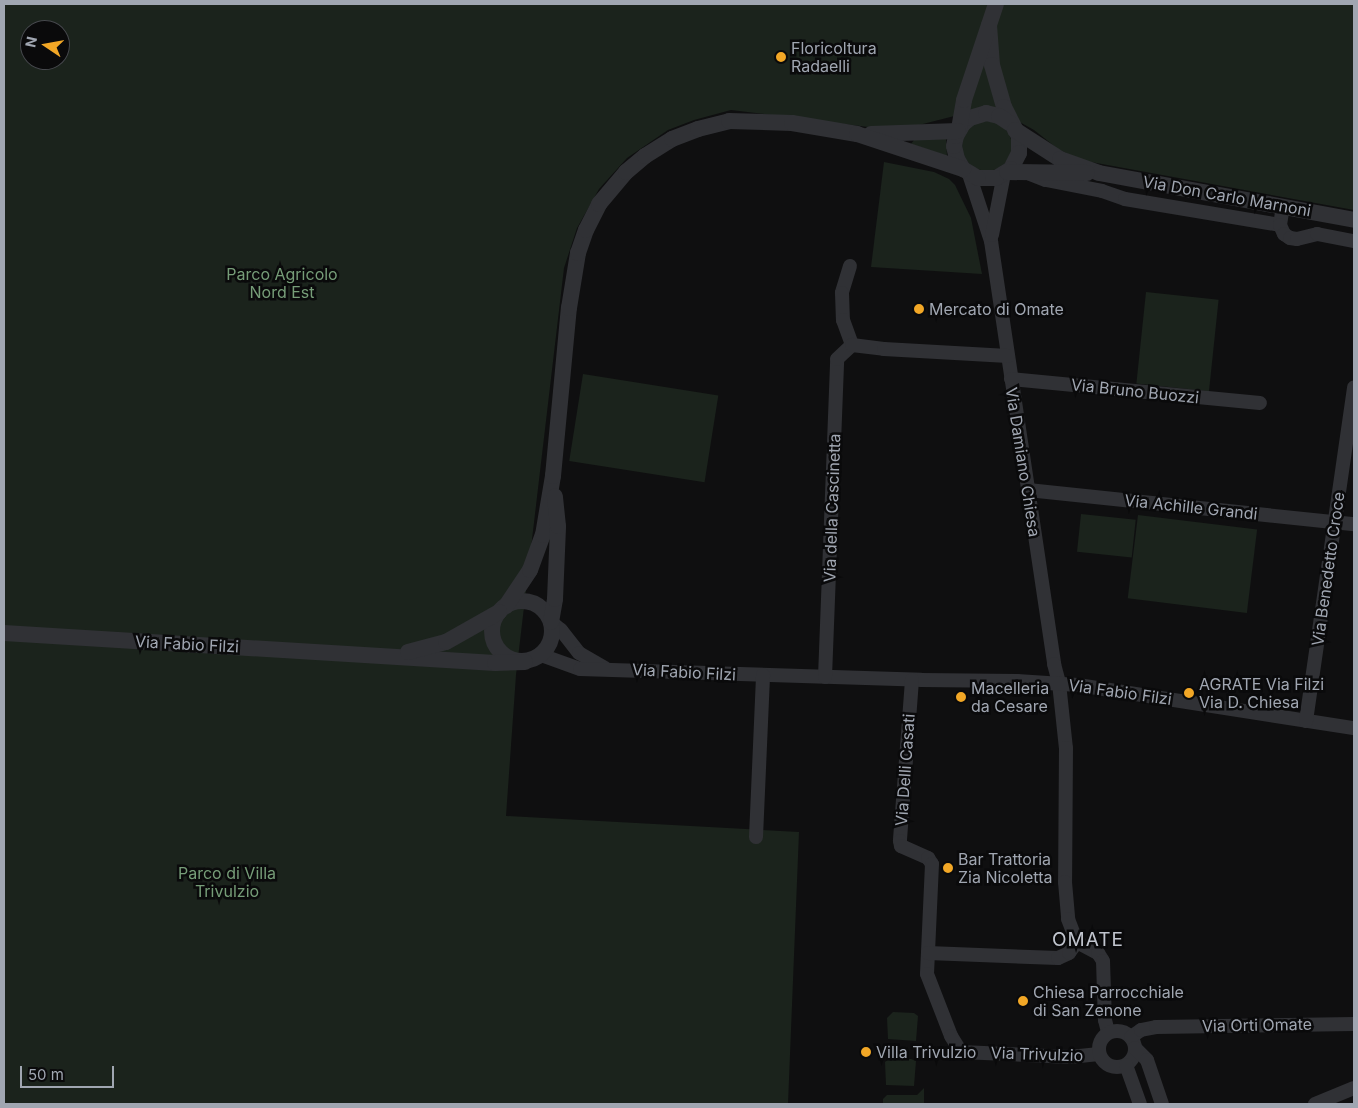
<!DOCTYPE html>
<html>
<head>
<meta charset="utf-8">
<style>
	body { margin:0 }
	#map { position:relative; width:1358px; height:1108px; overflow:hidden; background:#0f0f10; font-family:Inter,sans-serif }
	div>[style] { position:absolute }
	.green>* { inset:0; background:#1b231c; transform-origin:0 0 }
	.round { border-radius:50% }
	.minor>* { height:14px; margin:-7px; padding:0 7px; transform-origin:7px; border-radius:7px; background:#303135 }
	.minor>.ring { margin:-7px; padding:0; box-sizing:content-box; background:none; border:14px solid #303135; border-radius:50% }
	.tertiary>* { height:16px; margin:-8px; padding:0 8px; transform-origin:8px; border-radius:8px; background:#303135 }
	.tertiary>.ring { margin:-8px; padding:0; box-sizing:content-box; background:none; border:16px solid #303135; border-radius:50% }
	.dots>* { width:14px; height:14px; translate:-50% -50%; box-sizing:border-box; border:2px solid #0a0a0b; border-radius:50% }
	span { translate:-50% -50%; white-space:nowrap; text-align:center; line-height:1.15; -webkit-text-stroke:5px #0a0a0b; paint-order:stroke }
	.poi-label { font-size:16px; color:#a0a6b1 }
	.left { translate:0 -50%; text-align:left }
	.street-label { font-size:16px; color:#a0a6b1 }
	.park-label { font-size:16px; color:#769d78 }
	.quarter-label { font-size:19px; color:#c1c5ce; letter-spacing:1px }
	.frame { position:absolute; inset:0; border:5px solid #a0a6b1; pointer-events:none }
	.north { position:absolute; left:20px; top:20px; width:50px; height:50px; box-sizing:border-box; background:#0a0a0b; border:1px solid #46484d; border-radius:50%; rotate:282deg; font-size:14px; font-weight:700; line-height:20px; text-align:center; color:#a0a6b1 }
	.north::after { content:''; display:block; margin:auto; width:18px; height:22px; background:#f2a726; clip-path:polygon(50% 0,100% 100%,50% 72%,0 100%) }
	.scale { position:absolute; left:20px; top:1066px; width:94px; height:22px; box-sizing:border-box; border:2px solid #a0a6b1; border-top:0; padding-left:6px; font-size:15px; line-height:18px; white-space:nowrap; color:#a0a6b1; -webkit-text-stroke:4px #0a0a0b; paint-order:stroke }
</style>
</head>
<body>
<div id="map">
	<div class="green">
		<div style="clip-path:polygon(evenodd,4px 4px,1354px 4px,1354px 210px,1080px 160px,1058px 149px,1034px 130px,998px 110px,982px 109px,911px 127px,876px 128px,731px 110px,694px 120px,668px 130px,627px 158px,599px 189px,577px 228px,564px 268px,516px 675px,506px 816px,799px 832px,788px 1104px,4px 1104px,4px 4px,30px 30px,60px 30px,60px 60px,30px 60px,30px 30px)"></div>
		<div class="round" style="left:962px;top:121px;width:50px;height:50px"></div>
		<div style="clip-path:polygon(946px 138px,947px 156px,911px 144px,914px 140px)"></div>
		<div style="clip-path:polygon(884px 162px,934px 172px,949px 179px,955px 185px,971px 218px,982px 274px,871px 267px)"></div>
		<div style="left:1146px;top:292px;width:73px;height:92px;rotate:6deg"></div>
		<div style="left:583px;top:374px;width:137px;height:88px;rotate:9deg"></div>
		<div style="left:1081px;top:514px;width:55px;height:38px;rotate:6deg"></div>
		<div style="left:1138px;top:515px;width:120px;height:84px;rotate:7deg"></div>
		<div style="clip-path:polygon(893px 1012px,914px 1013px,918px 1016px,916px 1041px,888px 1039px,887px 1018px)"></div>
		<div style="clip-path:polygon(890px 1058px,911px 1059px,916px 1061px,914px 1086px,886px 1085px,885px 1062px)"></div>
		<div style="clip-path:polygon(924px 1088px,924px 1104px,883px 1104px,883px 1099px,887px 1095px,917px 1095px)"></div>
	</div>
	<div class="minor">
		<div style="left:969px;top:174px;width:71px;rotate:71.8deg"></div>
		<div style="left:991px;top:241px;width:428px;rotate:81.5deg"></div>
		<div style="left:1054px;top:664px;width:20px;rotate:75deg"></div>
		<div style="left:1059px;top:683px;width:65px;rotate:83.9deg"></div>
		<div style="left:1066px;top:748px;width:134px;rotate:90.4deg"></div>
		<div style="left:1065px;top:882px;width:37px;rotate:85deg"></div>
		<div style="left:1068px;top:919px;width:25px;rotate:69deg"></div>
		<div style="left:1030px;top:174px;width:17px;rotate:21deg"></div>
		<div style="left:1046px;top:180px;width:57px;rotate:11.1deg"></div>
		<div style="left:1102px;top:191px;width:24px;rotate:19deg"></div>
		<div style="left:1125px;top:199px;width:157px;rotate:9.5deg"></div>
		<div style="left:1280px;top:225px;width:19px;rotate:-81deg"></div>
		<div style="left:1280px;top:225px;width:10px;rotate:66deg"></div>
		<div style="left:1284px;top:234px;width:7px;rotate:34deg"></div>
		<div style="left:1290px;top:238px;width:7px;rotate:8deg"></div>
		<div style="left:1297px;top:239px;width:21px;rotate:-14deg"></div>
		<div style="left:1317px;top:234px;width:38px;rotate:11deg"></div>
		<div style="left:992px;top:235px;width:62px;rotate:-78.9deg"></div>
		<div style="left:850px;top:266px;width:28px;rotate:107deg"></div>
		<div style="left:842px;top:293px;width:27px;rotate:88deg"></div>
		<div style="left:843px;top:320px;width:27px;rotate:70deg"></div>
		<div style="left:1011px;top:379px;width:250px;rotate:5.5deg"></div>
		<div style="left:1028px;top:490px;width:328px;rotate:6deg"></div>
		<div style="left:551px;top:622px;width:13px;rotate:39deg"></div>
		<div style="left:561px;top:630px;width:29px;rotate:52deg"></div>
		<div style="left:579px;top:653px;width:30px;rotate:30deg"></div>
		<div style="left:541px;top:655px;width:41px;rotate:19.7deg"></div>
		<div style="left:580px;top:669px;width:341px;rotate:1.8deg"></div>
		<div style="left:921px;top:680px;width:96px;rotate:0.6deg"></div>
		<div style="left:1017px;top:681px;width:61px;rotate:3.8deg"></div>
		<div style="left:1078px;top:685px;width:279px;rotate:8.9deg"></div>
		<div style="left:825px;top:677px;width:318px;rotate:-87.8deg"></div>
		<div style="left:837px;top:359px;width:21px;rotate:-43deg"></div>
		<div style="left:852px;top:345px;width:32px;rotate:7deg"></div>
		<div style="left:884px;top:349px;width:124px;rotate:3.2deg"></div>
		<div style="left:912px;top:680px;width:161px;rotate:94.3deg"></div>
		<div style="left:900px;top:841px;width:5px;rotate:79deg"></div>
		<div style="left:901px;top:846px;width:30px;rotate:24deg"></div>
		<div style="left:928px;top:858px;width:7px;rotate:56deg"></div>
		<div style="left:932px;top:864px;width:110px;rotate:92.6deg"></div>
		<div style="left:927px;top:974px;width:66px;rotate:68.8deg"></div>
		<div style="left:951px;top:1036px;width:19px;rotate:58deg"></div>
		<div style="left:961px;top:1052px;width:109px;rotate:2.6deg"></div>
		<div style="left:1070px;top:1057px;width:29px;rotate:-6deg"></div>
		<div style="left:1306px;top:721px;width:337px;rotate:-81.8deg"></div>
		<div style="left:756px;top:837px;width:162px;rotate:-87.5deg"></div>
		<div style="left:1077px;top:942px;width:24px;rotate:28deg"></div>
		<div style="left:1098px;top:953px;width:9px;rotate:58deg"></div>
		<div style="left:1103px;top:961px;width:59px;rotate:88.1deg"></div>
		<div style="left:1105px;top:1020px;width:12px;rotate:76deg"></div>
		<div style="left:928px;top:953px;width:130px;rotate:2.2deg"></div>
		<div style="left:1058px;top:958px;width:12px;rotate:-24deg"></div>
		<div style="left:1069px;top:953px;width:14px;rotate:-54deg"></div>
		<div class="ring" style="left:1099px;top:1031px;width:22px;height:22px"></div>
		<div style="left:1131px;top:1037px;width:12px;rotate:-35deg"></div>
		<div style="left:1141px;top:1030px;width:15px;rotate:-11deg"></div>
		<div style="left:1156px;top:1027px;width:198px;rotate:-0.9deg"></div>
		<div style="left:1135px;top:1048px;width:17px;rotate:45deg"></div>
		<div style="left:1147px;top:1060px;width:46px;rotate:71.2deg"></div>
		<div style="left:1126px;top:1065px;width:41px;rotate:70.3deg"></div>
		<div style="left:1315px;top:1104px;width:42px;rotate:-22.3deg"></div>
	</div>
	<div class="tertiary">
		<div style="left:989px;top:25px;width:40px;rotate:85.7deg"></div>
		<div style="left:992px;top:65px;width:44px;rotate:74.1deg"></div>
		<div style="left:1004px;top:107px;width:34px;rotate:63deg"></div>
		<div style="left:1019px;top:137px;width:16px;rotate:90deg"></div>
		<div style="left:1019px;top:153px;width:18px;rotate:117deg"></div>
		<div style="left:1011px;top:169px;width:17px;rotate:149deg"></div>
		<div style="left:996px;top:178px;width:18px;rotate:180deg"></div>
		<div style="left:978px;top:178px;width:17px;rotate:-149deg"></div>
		<div style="left:963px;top:169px;width:12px;rotate:-121deg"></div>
		<div style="left:957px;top:159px;width:13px;rotate:-103deg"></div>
		<div style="left:954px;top:146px;width:10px;rotate:-79deg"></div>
		<div style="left:956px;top:136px;width:14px;rotate:-60deg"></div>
		<div style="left:963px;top:124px;width:9px;rotate:-41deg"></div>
		<div style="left:970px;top:118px;width:17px;rotate:-17deg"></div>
		<div style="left:986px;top:113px;width:13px;rotate:13deg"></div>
		<div style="left:999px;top:116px;width:14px;rotate:34deg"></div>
		<div style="left:959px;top:129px;width:29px;rotate:-80deg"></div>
		<div style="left:964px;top:100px;width:101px;rotate:-71.6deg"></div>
		<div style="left:1015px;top:130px;width:54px;rotate:32.8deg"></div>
		<div style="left:1060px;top:159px;width:41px;rotate:19.7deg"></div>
		<div style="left:1099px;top:173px;width:259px;rotate:10.4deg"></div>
		<div style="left:871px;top:134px;width:87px;rotate:-2deg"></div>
		<div style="left:1007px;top:172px;width:80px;rotate:0.7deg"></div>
		<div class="ring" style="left:492px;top:601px;width:44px;height:44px"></div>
		<div style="left:506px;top:606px;width:43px;rotate:-56.3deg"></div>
		<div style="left:530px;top:570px;width:37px;rotate:-70deg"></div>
		<div style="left:543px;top:535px;width:60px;rotate:-80.4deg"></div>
		<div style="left:553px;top:476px;width:169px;rotate:-84.6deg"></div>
		<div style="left:569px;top:308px;width:56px;rotate:-80.7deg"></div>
		<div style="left:578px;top:253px;width:24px;rotate:-71deg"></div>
		<div style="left:586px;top:230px;width:29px;rotate:-63deg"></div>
		<div style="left:599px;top:204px;width:42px;rotate:-49.8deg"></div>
		<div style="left:626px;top:172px;width:25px;rotate:-40deg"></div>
		<div style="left:645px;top:156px;width:32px;rotate:-32deg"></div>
		<div style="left:672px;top:139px;width:28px;rotate:-21deg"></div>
		<div style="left:698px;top:129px;width:32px;rotate:-14deg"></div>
		<div style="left:729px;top:121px;width:63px;rotate:1.8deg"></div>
		<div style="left:792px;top:123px;width:66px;rotate:9.6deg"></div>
		<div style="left:857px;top:134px;width:112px;rotate:18.3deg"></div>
		<div style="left:551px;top:622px;width:23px;rotate:-80deg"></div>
		<div style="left:555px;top:599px;width:73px;rotate:-87.6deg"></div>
		<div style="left:558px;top:526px;width:30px;rotate:-96deg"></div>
		<div style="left:4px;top:633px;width:492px;rotate:3.5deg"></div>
		<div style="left:495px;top:663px;width:30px;rotate:-2deg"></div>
		<div style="left:408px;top:652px;width:39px;rotate:-15deg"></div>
		<div style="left:446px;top:642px;width:61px;rotate:-29.5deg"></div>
	</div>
	<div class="dots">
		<div style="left:781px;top:57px;background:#f2a726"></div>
		<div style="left:919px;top:309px;background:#f2a726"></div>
		<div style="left:1189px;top:693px;background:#f2a726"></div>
		<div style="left:961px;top:697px;background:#f2a726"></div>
		<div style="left:948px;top:868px;background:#f2a726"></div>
		<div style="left:1023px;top:1001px;background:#f2a726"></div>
		<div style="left:866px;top:1052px;background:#f2a726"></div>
	</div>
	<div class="poi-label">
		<span class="left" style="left:791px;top:57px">Floricoltura<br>Radaelli</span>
		<span class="left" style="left:929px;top:309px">Mercato di Omate</span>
		<span class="left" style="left:1199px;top:693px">AGRATE Via Filzi<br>Via D. Chiesa</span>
		<span class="left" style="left:971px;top:697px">Macelleria<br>da Cesare</span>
		<span class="left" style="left:958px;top:868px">Bar Trattoria<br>Zia Nicoletta</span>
		<span class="left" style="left:1033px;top:1001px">Chiesa Parrocchiale<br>di San Zenone</span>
		<span class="left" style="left:876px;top:1052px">Villa Trivulzio</span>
	</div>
	<div class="street-label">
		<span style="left:1227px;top:196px;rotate:10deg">Via Don Carlo Marnoni</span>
		<span style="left:1135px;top:391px;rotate:6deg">Via Bruno Buozzi</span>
		<span style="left:1023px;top:462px;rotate:81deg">Via Damiano Chiesa</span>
		<span style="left:1191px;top:507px;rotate:6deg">Via Achille Grandi</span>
		<span style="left:832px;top:508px;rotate:-88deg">Via della Cascinetta</span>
		<span style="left:1328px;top:569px;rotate:-82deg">Via Benedetto Croce</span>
		<span style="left:187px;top:644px;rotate:3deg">Via Fabio Filzi</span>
		<span style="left:684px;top:672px;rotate:3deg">Via Fabio Filzi</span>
		<span style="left:1120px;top:692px;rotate:8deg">Via Fabio Filzi</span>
		<span style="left:905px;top:770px;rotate:-86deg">Via Delli Casati</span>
		<span style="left:1257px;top:1025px;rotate:-1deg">Via Orti Omate</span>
		<span style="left:1037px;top:1054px;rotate:2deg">Via Trivulzio</span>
	</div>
	<div class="park-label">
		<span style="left:282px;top:283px">Parco Agricolo<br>Nord Est</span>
		<span style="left:227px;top:882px">Parco di Villa<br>Trivulzio</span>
	</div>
	<div class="quarter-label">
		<span style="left:1088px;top:940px">OMATE</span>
	</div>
	<div class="frame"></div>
	<div class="north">N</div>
	<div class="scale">50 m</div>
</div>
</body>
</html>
